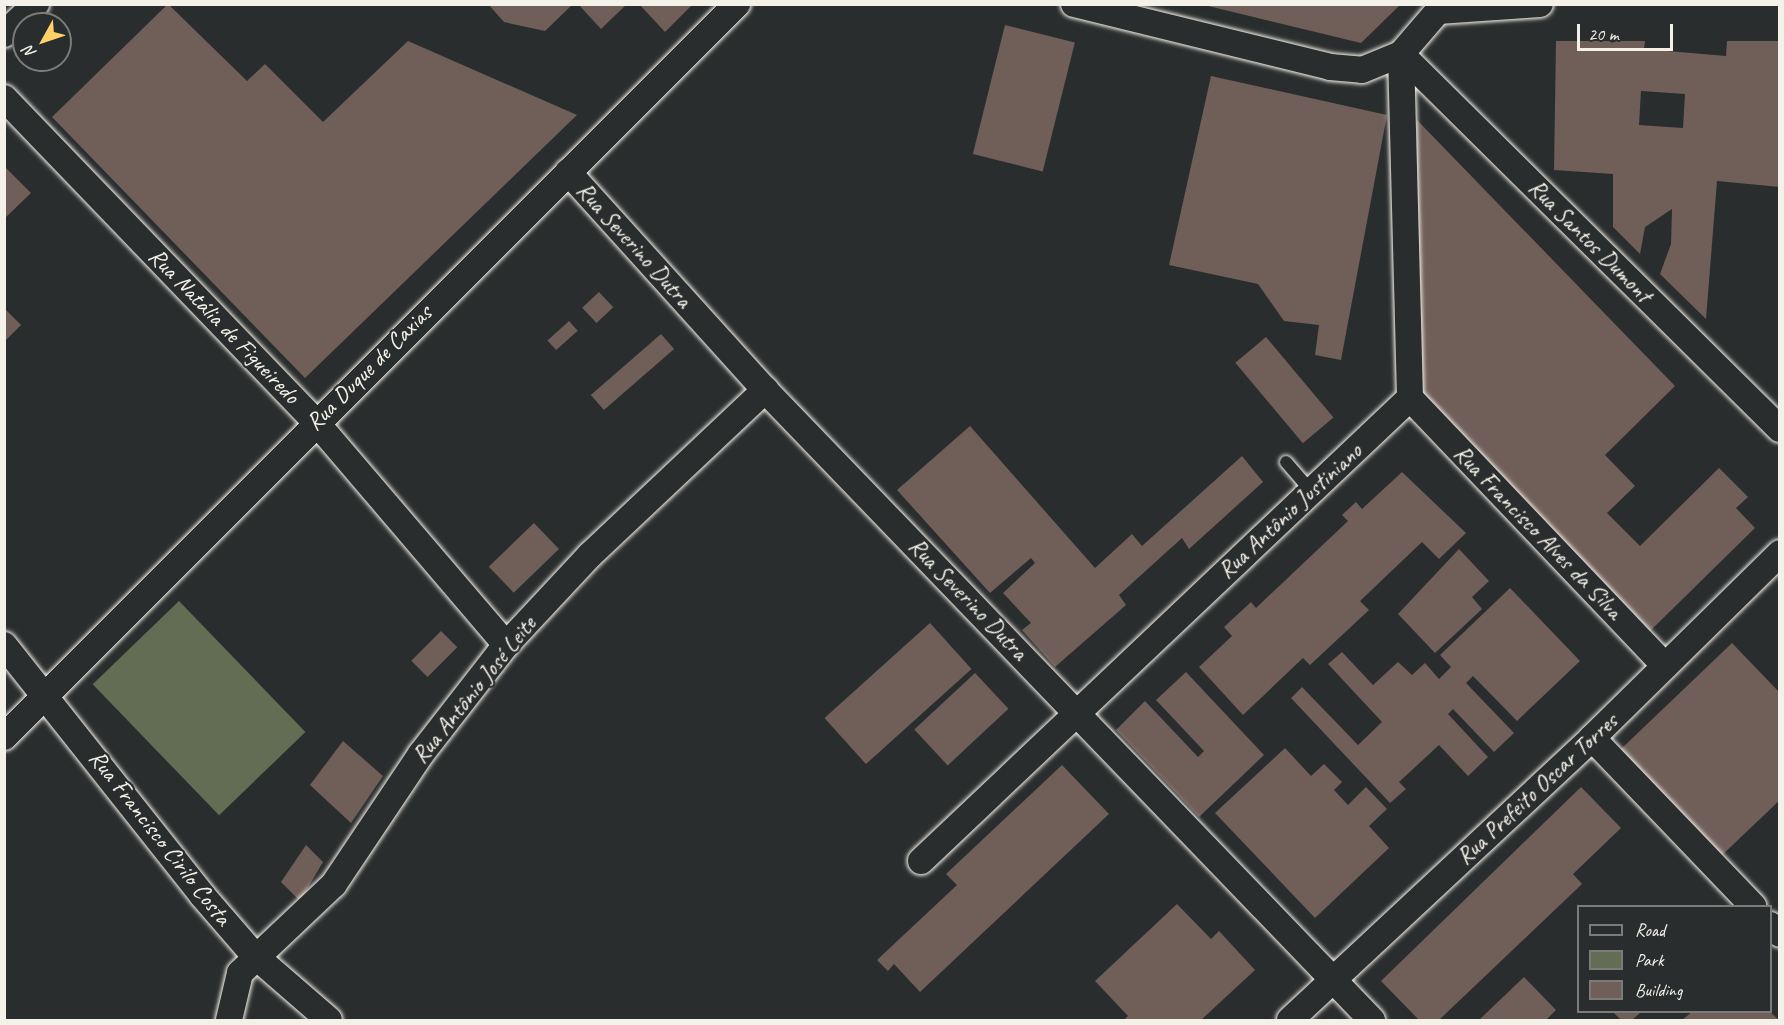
<!DOCTYPE html>
<html>
<head>
<meta charset="utf-8">
<style>
	body { margin:0 }
	#map { position:relative; width:1784px; height:1025px; overflow:hidden; background:#2a2d2e; font-family:Caveat,sans-serif }
	div>[style] { position:absolute }
	.green>* { inset:0; background:#626d54; transform-origin:0 0 }
	.building>* { inset:0; background:#705e59; transform-origin:0 0 }
	.roads { filter:drop-shadow(0 0 2px #f4f1e8) drop-shadow(0 0 2px #f4f1e8) }
	.service>* { height:12px; margin:-6px; padding:0 6px; transform-origin:6px; border-radius:6px; background:#2a2d2e }
	.minor>* { height:26px; margin:-13px; padding:0 13px; transform-origin:13px; border-radius:13px; background:#2a2d2e }
	span { translate:-50% -50%; white-space:nowrap; text-align:center; line-height:1.15; -webkit-text-stroke:4.5px #2a2d2e; paint-order:stroke }
	.street-label { font-size:24px; color:#f4f1e8 }
	.frame { position:absolute; inset:0; border:6px solid #f4f1e8; pointer-events:none }
	.legend { position:absolute; left:1577px; top:905px; width:195px; height:108px; box-sizing:border-box; background:#2a2d2e; border:2px solid #7b7b78; margin:0; padding:8px 10px; list-style:none; font-size:18px; color:#f4f1e8 }
	.legend li { display:flex; align-items:center; gap:12px; height:30px }
	.legend b { width:30px; border:2px solid #7b7b78 }
	.north { position:absolute; left:12px; top:12px; width:60px; height:60px; box-sizing:border-box; background:#2a2d2e; border:2px solid #7b7b78; border-radius:50%; rotate:230deg; font-size:16px; font-weight:700; line-height:24px; text-align:center; color:#f4f1e8 }
	.north::after { content:''; display:block; margin:auto; width:21px; height:27px; background:#ffd166; clip-path:polygon(50% 0,100% 100%,50% 72%,0 100%) }
	.scale { position:absolute; left:1577px; top:24px; width:96px; height:27px; box-sizing:border-box; border:3px solid #f4f1e8; border-top:0; padding-left:8px; font-size:18px; line-height:21px; white-space:nowrap; color:#f4f1e8; -webkit-text-stroke:4px #2a2d2e; paint-order:stroke }
</style>
</head>
<body>
<div id="map">
	<div class="green">
		<div style="left:179px;top:601px;width:182px;height:120px;rotate:46deg"></div>
	</div>
	<div class="building">
		<div style="clip-path:polygon(168px 4px,247px 81px,265px 64px,323px 122px,408px 41px,577px 115px,305px 378px,52px 117px)"></div>
		<div style="clip-path:polygon(488px 4px,573px 4px,545px 31px,504px 22px)"></div>
		<div style="clip-path:polygon(578px 4px,627px 4px,601px 29px)"></div>
		<div style="clip-path:polygon(639px 4px,693px 4px,665px 32px)"></div>
		<div style="clip-path:polygon(1200px 4px,1401px 4px,1361px 43px)"></div>
		<div style="left:1005px;top:25px;width:72px;height:133px;rotate:14deg"></div>
		<div style="clip-path:polygon(evenodd,1556px 41px,1645px 41px,1644px 49px,1726px 56px,1727px 41px,1780px 41px,1780px 187px,1717px 181px,1706px 319px,1660px 274px,1671px 244px,1672px 209px,1645px 227px,1640px 254px,1613px 227px,1613px 174px,1554px 170px,1556px 41px,1641px 91px,1685px 94px,1683px 128px,1639px 125px,1641px 91px)"></div>
		<div style="clip-path:polygon(1211px 76px,1387px 115px,1341px 360px,1315px 355px,1319px 325px,1284px 321px,1258px 284px,1169px 265px)"></div>
		<div style="clip-path:polygon(1417px 120px,1675px 386px,1605px 455px,1635px 486px,1607px 513px,1640px 546px,1719px 468px,1748px 497px,1736px 508px,1755px 528px,1649px 632px,1415px 384px)"></div>
		<div style="clip-path:polygon(4px 166px,31px 193px,4px 219px)"></div>
		<div style="left:599px;top:292px;width:21px;height:23px;rotate:47deg"></div>
		<div style="clip-path:polygon(4px 308px,21px 325px,4px 342px)"></div>
		<div style="left:569px;top:321px;width:13px;height:29px;rotate:48deg"></div>
		<div style="left:661px;top:334px;width:20px;height:93px;rotate:49deg"></div>
		<div style="left:1266px;top:337px;width:105px;height:40px;rotate:50deg"></div>
		<div style="clip-path:polygon(970px 426px,1095px 568px,1132px 534px,1142px 546px,1242px 456px,1263px 482px,1189px 549px,1182px 538px,1119px 595px,1126px 605px,1055px 667px,1022px 630px,1031px 623px,1003px 593px,1035px 563px,1031px 558px,990px 593px,897px 490px)"></div>
		<div style="clip-path:polygon(1402px 472px,1466px 533px,1439px 559px,1422px 542px,1360px 601px,1369px 610px,1310px 665px,1303px 658px,1243px 715px,1199px 667px,1232px 636px,1224px 627px,1251px 602px,1256px 608px,1348px 521px,1342px 515px,1356px 502px,1362px 509px)"></div>
		<div style="left:534px;top:523px;width:36px;height:63px;rotate:46deg"></div>
		<div style="clip-path:polygon(1459px 549px,1489px 581px,1472px 597px,1482px 609px,1435px 653px,1398px 614px)"></div>
		<div style="clip-path:polygon(1510px 588px,1580px 661px,1517px 721px,1473px 676px,1466px 683px,1514px 733px,1494px 752px,1453px 709px,1448px 714px,1488px 757px,1468px 776px,1439px 745px,1399px 782px,1406px 789px,1390px 803px,1291px 698px,1302px 687px,1358px 745px,1382px 722px,1328px 664px,1342px 652px,1373px 685px,1398px 662px,1412px 675px,1425px 663px,1439px 679px,1451px 667px,1440px 655px)"></div>
		<div style="left:930px;top:623px;width:62px;height:142px;rotate:48deg"></div>
		<div style="left:441px;top:631px;width:23px;height:42px;rotate:45deg"></div>
		<div style="clip-path:polygon(1732px 643px,1780px 693px,1780px 800px,1721px 856px,1620px 750px)"></div>
		<div style="clip-path:polygon(1186px 672px,1264px 755px,1199px 817px,1116px 730px,1145px 701px,1198px 757px,1204px 751px,1156px 700px)"></div>
		<div style="left:975px;top:673px;width:49px;height:83px;rotate:47deg"></div>
		<div style="clip-path:polygon(343px 741px,383px 776px,351px 823px,310px 785px)"></div>
		<div style="clip-path:polygon(1285px 748px,1311px 776px,1324px 764px,1342px 782px,1334px 790px,1348px 805px,1366px 787px,1387px 809px,1369px 826px,1389px 848px,1315px 918px,1215px 813px)"></div>
		<div style="clip-path:polygon(1062px 765px,1109px 814px,920px 992px,894px 964px,888px 971px,877px 960px,957px 885px,946px 874px)"></div>
		<div style="clip-path:polygon(1581px 787px,1621px 828px,1573px 874px,1582px 884px,1439px 1020px,1419px 1020px,1381px 981px)"></div>
		<div style="clip-path:polygon(306px 845px,323px 862px,300px 901px,281px 882px)"></div>
		<div style="clip-path:polygon(1177px 904px,1211px 939px,1219px 931px,1255px 970px,1201px 1020px,1124px 1020px,1128px 1016px,1095px 981px)"></div>
		<div style="clip-path:polygon(1524px 977px,1556px 1010px,1546px 1020px,1479px 1020px)"></div>
		<div style="clip-path:polygon(1613px 1012px,1641px 1012px,1632px 1020px,1621px 1020px)"></div>
		<div style="clip-path:polygon(1692px 1012px,1770px 1012px,1779px 1020px,1682px 1020px)"></div>
	</div>
	<div class="roads">
		<div class="service">
			<div style="left:1286px;top:462px;width:37px;rotate:49deg"></div>
		</div>
		<div class="minor">
			<div style="left:1074px;top:4px;width:264px;rotate:13.8deg"></div>
			<div style="left:1330px;top:67px;width:32px;rotate:5deg"></div>
			<div style="left:1362px;top:70px;width:42px;rotate:-22.3deg"></div>
			<div style="left:1401px;top:54px;width:66px;rotate:-49.3deg"></div>
			<div style="left:1438px;top:11px;width:102px;rotate:-3.9deg"></div>
			<div style="left:4px;top:34px;width:44px;rotate:-43.2deg"></div>
			<div style="left:1401px;top:54px;width:533px;rotate:44.7deg"></div>
			<div style="left:1401px;top:54px;width:344px;rotate:88.5deg"></div>
			<div style="left:4px;top:98px;width:448px;rotate:46.1deg"></div>
			<div style="left:315px;top:421px;width:294px;rotate:49.5deg"></div>
			<div style="left:568px;top:172px;width:294px;rotate:47.9deg"></div>
			<div style="left:765px;top:390px;width:875px;rotate:46.07deg"></div>
			<div style="left:1410px;top:398px;width:370px;rotate:46.4deg"></div>
			<div style="left:4px;top:645px;width:319px;rotate:51.6deg"></div>
			<div style="left:202px;top:895px;width:79px;rotate:49.1deg"></div>
			<div style="left:254px;top:955px;width:99px;rotate:40.9deg"></div>
			<div style="left:4px;top:737px;width:1037px;rotate:-45deg"></div>
			<div style="left:1592px;top:738px;width:233px;rotate:46.2deg"></div>
			<div style="left:921px;top:861px;width:673px;rotate:-43.44deg"></div>
			<div style="left:1770px;top:925px;width:13px;rotate:42deg"></div>
			<div style="left:229px;top:1020px;width:48px;rotate:-76.8deg"></div>
			<div style="left:240px;top:973px;width:129px;rotate:-43.4deg"></div>
			<div style="left:334px;top:884px;width:156px;rotate:-56.2deg"></div>
			<div style="left:421px;top:754px;width:138px;rotate:-52.1deg"></div>
			<div style="left:506px;top:645px;width:123px;rotate:-47deg"></div>
			<div style="left:590px;top:555px;width:241px;rotate:-43.3deg"></div>
			<div style="left:1290px;top:1020px;width:413px;rotate:-43deg"></div>
			<div style="left:1592px;top:738px;width:264px;rotate:-44.5deg"></div>
		</div>
	</div>
	<div class="street-label">
		<span style="left:1590px;top:241px;rotate:45deg">Rua Santos Dumont</span>
		<span style="left:634px;top:245px;rotate:48deg">Rua Severino Dutra</span>
		<span style="left:224px;top:326px;rotate:46deg">Rua Natália de Figueiredo</span>
		<span style="left:369px;top:368px;rotate:-45deg">Rua Duque de Caxias</span>
		<span style="left:1290px;top:511px;rotate:-43deg">Rua Antônio Justiniano</span>
		<span style="left:1538px;top:532px;rotate:46deg">Rua Francisco Alves da Silva</span>
		<span style="left:968px;top:599px;rotate:46deg">Rua Severino Dutra</span>
		<span style="left:474px;top:690px;rotate:-51deg">Rua Antônio José Leite</span>
		<span style="left:1537px;top:789px;rotate:-43deg">Rua Prefeito Oscar Torres</span>
		<span style="left:160px;top:838px;rotate:52deg">Rua Francisco Cirilo Costa</span>
	</div>
	<div class="frame"></div>
	<ul class="legend">
	<li><b style="height:8px;background:#2a2d2e"></b>Road</li>
	<li><b style="height:16px;background:#626d54"></b>Park</li>
	<li><b style="height:16px;background:#705e59"></b>Building</li>
	</ul>
	<div class="north">N</div>
	<div class="scale">20 m</div>
</div>
</body>
</html>
